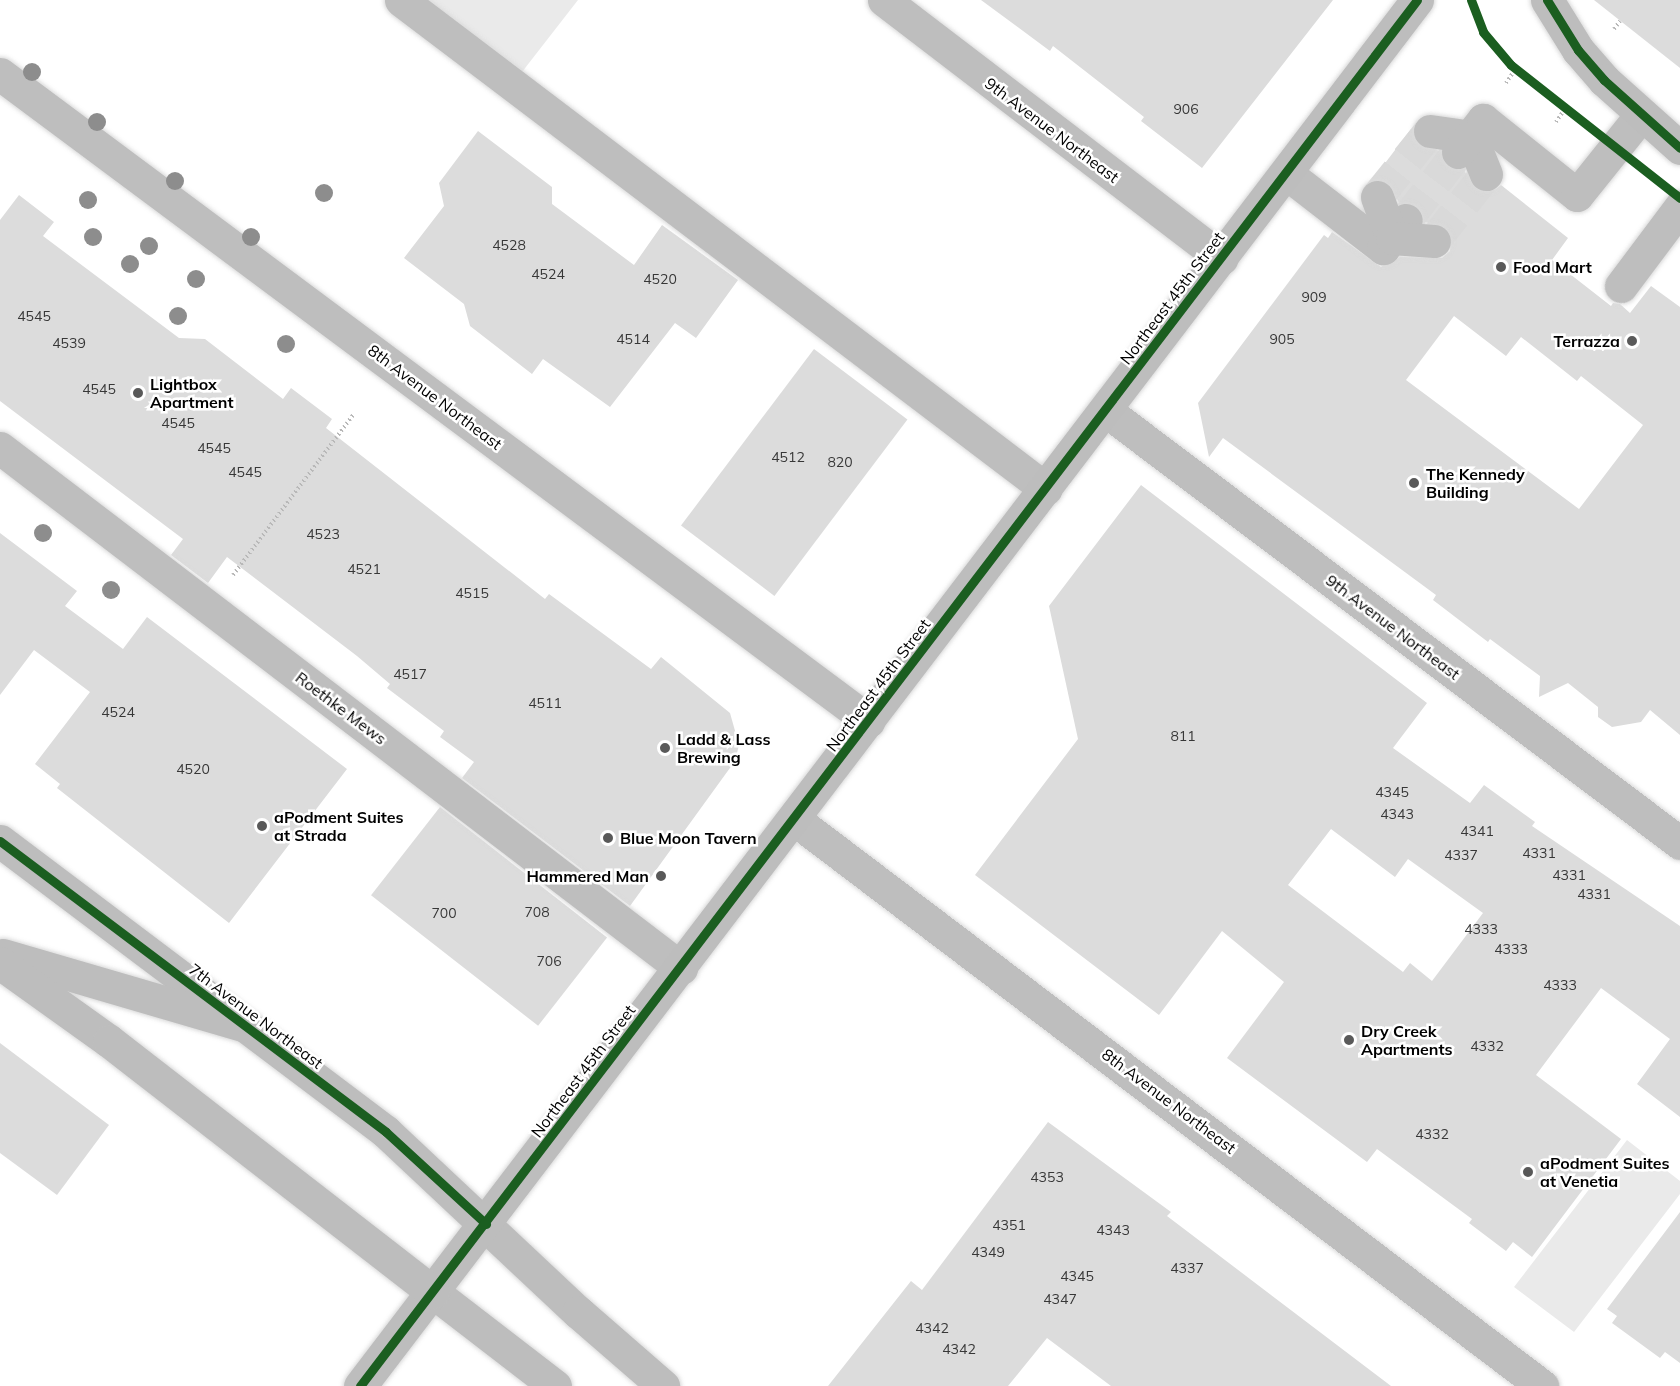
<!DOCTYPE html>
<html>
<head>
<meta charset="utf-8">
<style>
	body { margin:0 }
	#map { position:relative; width:1680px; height:1386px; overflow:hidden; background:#fff; font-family:Mulish,sans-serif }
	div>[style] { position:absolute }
	.green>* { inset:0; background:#eaeaea }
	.building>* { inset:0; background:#dcdcdc; transform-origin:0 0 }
	.minor-tunnel>* { height:33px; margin-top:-16.5px; transform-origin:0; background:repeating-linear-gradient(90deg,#d9d9d9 0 33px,transparent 0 49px) }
	.path>* { height:4px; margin-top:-2px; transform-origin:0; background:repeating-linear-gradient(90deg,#b8b8b8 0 1.5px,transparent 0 4.5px) }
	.roads { filter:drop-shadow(0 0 2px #dbdbdb) drop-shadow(0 0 2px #dbdbdb) }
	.minor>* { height:33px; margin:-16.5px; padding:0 16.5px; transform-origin:16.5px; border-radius:16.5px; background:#bebebe }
	.major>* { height:33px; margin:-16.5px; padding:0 16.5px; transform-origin:16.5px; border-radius:16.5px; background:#bdbdbd }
	.highway>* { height:33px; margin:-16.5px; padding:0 16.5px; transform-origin:16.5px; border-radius:16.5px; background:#bdbdbd }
	.cycleway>* { height:9px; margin:-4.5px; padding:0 4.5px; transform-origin:4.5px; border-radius:4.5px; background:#1b5e20 }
	.trees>* { width:18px; height:18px; margin:-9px; border-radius:50%; background:#8d8d8d }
	.dots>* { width:16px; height:16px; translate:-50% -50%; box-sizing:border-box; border:3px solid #fff; border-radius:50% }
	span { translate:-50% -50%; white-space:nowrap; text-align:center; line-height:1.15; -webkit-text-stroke:5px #fff; paint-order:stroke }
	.number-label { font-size:14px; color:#373737 }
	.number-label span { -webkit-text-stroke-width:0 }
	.street-label { font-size:16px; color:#000 }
	.poi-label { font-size:16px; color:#000; font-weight:700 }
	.left { translate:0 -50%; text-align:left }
	.right { translate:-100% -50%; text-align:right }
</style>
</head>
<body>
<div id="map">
	<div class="green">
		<div style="clip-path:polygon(427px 0,578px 0,522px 72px)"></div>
		<div style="clip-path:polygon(1627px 1140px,1680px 1181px,1680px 1194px,1574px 1332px,1514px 1287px)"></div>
	</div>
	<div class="building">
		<div style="clip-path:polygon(981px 0,1333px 0,1202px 168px,1141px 121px,1144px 117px,1053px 46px,1050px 51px)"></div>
		<div style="clip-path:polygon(1594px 0,1680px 0,1680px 68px)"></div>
		<div style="clip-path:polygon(evenodd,1411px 129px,1418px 145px,1440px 151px,1447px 167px,1464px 170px,1475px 189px,1492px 192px,1501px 185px,1568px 238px,1552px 260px,1611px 306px,1613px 303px,1620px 304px,1630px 313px,1651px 286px,1680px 307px,1680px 735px,1650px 710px,1641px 722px,1612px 727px,1598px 717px,1598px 707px,1568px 683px,1539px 697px,1540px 676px,1490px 639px,1488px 642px,1433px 600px,1436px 595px,1223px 438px,1209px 457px,1198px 403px,1324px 235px,1328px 238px,1332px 232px,1381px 267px,1400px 257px,1442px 258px,1450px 251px,1451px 233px,1445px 226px,1424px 222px,1418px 206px,1399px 203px,1389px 183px,1373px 179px,1411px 129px,1454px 316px,1506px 356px,1521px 337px,1577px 381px,1581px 376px,1643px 425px,1579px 509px,1406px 380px,1454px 316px)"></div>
		<div style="clip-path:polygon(478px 131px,552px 187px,552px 204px,634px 265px,662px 225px,738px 280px,696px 338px,675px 323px,610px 407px,543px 359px,532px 374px,470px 326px,464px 304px,404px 258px,444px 206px,439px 183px)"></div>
		<div style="clip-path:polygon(19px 195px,54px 222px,43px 236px,179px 338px,205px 339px,283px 399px,291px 388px,332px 419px,326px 428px,545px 599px,549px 594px,651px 669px,661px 657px,730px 713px,739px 745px,735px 761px,630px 906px,462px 778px,474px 762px,440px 737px,444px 731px,387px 688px,390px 684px,357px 656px,227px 557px,208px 583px,171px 555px,183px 539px,0 401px,0 220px)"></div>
		<div style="left:814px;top:349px;width:117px;height:221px;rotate:37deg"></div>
		<div style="clip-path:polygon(evenodd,1141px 485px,1427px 703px,1393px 748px,1470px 803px,1484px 785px,1535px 822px,1532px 826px,1680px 926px,1680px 1117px,1637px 1084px,1670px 1039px,1601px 988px,1536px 1075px,1621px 1139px,1532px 1257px,1513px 1242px,1506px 1251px,1469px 1223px,1472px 1219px,1377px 1149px,1367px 1162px,1227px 1058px,1284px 982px,1222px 931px,1159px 1015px,975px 875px,1078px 739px,1049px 606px,1141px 485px,1331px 829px,1395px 877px,1408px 859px,1483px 913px,1432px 981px,1410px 963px,1403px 972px,1288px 885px,1331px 829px)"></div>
		<div style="clip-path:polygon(0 533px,77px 591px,65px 606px,123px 649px,147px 617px,347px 769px,229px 923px,57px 788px,60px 784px,35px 764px,90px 692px,34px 650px,0 695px)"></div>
		<div style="left:440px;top:807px;width:212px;height:112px;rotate:38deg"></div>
		<div style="clip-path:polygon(0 1043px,109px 1125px,57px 1195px,0 1153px)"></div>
		<div style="clip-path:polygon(1048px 1122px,1171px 1212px,1167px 1216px,1391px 1386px,1111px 1386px,1047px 1338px,1008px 1386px,828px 1386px,911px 1281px,922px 1290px)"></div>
		<div style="clip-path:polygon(1680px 1212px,1680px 1363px,1665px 1352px,1660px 1358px,1612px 1323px,1617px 1316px,1607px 1309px)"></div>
	</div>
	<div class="minor-tunnel">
		<div style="left:1377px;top:197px;width:85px;rotate:-51.2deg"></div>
		<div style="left:1406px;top:220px;width:86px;rotate:-52.6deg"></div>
		<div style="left:1434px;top:241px;width:85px;rotate:-52.2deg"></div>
	</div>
	<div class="path">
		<div style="left:1614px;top:29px;width:10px;rotate:-53deg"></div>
		<div style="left:1506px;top:83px;width:11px;rotate:-56deg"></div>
		<div style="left:1556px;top:122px;width:11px;rotate:-56deg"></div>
		<div style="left:233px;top:575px;width:200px;rotate:-53.1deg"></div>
	</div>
	<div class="roads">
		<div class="minor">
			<div style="left:401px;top:0;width:809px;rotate:37.17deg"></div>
			<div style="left:884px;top:0;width:425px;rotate:37.4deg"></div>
			<div style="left:0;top:74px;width:1083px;rotate:36.67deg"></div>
			<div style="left:1430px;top:131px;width:41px;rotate:8.3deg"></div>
			<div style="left:1471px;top:137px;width:40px;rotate:68deg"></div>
			<div style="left:1458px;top:152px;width:41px;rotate:-52deg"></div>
			<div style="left:1483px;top:120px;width:120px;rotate:38.6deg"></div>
			<div style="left:1577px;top:195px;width:102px;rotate:-51.3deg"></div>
			<div style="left:1286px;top:173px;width:123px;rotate:37.7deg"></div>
			<div style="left:1383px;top:248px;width:36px;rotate:-51deg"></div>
			<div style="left:1377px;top:197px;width:44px;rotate:69.9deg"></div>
			<div style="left:1392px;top:238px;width:42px;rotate:4.1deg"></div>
			<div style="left:1621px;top:286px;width:99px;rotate:-53.2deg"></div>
			<div style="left:1105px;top:410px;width:720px;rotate:36.98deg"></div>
			<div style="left:0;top:448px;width:857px;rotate:37.36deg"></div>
			<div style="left:794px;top:819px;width:939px;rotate:37.16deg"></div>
		</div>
		<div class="major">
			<div style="left:1547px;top:0;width:59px;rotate:58.2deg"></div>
			<div style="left:1578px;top:50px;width:40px;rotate:49deg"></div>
			<div style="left:1604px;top:80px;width:102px;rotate:41.8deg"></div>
			<div style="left:0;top:841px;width:483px;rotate:37deg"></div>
			<div style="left:386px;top:1132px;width:263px;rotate:43.2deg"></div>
			<div style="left:578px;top:1312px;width:113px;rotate:41deg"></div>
			<div style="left:433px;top:1292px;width:154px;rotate:37.6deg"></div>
			<div style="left:360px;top:1386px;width:1743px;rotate:-52.67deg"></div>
		</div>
		<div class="highway">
			<div style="left:3px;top:955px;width:250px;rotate:16.3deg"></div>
			<div style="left:0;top:963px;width:134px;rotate:35.6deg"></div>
			<div style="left:109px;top:1041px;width:410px;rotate:37.8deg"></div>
		</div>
	</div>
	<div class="cycleway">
		<div style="left:1471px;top:0;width:34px;rotate:69deg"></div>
		<div style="left:1483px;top:32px;width:43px;rotate:49.7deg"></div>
		<div style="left:1511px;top:65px;width:215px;rotate:38.2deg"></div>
		<div style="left:1547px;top:0;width:59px;rotate:58.2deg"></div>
		<div style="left:1578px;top:50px;width:40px;rotate:49deg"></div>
		<div style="left:1604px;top:80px;width:102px;rotate:41.8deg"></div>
		<div style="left:0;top:841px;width:483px;rotate:37deg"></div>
		<div style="left:386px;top:1132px;width:136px;rotate:42.6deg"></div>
		<div style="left:360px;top:1386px;width:1743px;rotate:-52.67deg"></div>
	</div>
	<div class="trees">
		<div style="left:32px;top:72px"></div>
		<div style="left:97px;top:122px"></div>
		<div style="left:175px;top:181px"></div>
		<div style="left:324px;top:193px"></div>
		<div style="left:88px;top:200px"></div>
		<div style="left:93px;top:237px"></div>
		<div style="left:251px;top:237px"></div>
		<div style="left:149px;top:246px"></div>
		<div style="left:130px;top:264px"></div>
		<div style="left:196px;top:279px"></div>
		<div style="left:178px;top:316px"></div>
		<div style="left:286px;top:344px"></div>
		<div style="left:43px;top:533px"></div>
		<div style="left:111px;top:590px"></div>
	</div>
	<div class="dots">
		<div style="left:1501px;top:267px;background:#595959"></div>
		<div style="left:1632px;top:341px;background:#595959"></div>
		<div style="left:138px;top:393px;background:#595959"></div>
		<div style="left:1414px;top:483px;background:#595959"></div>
		<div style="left:665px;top:748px;background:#595959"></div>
		<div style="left:262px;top:826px;background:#595959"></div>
		<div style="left:608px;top:838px;background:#595959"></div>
		<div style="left:661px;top:876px;background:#595959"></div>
		<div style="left:1349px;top:1040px;background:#595959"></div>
		<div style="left:1528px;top:1172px;background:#595959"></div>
	</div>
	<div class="number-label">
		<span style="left:1186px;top:109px">906</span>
		<span style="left:509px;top:245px">4528</span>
		<span style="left:548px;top:274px">4524</span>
		<span style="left:660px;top:279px">4520</span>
		<span style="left:1314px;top:297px">909</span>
		<span style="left:34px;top:316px">4545</span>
		<span style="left:633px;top:339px">4514</span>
		<span style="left:1282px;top:339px">905</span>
		<span style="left:69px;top:343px">4539</span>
		<span style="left:99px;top:389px">4545</span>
		<span style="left:178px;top:423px">4545</span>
		<span style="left:214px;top:448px">4545</span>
		<span style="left:788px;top:457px">4512</span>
		<span style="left:840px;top:462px">820</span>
		<span style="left:245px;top:472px">4545</span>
		<span style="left:323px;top:534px">4523</span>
		<span style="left:364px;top:569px">4521</span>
		<span style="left:472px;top:593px">4515</span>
		<span style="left:410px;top:674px">4517</span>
		<span style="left:545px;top:703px">4511</span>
		<span style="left:118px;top:712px">4524</span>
		<span style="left:1183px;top:736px">811</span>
		<span style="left:193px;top:769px">4520</span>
		<span style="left:1392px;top:792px">4345</span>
		<span style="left:1397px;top:814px">4343</span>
		<span style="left:1477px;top:831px">4341</span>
		<span style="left:1539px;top:853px">4331</span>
		<span style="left:1461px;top:855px">4337</span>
		<span style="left:1569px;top:875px">4331</span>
		<span style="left:1594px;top:894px">4331</span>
		<span style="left:537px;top:912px">708</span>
		<span style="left:444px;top:913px">700</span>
		<span style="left:1481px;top:929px">4333</span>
		<span style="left:1511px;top:949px">4333</span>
		<span style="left:549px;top:961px">706</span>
		<span style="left:1560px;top:985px">4333</span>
		<span style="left:1487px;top:1046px">4332</span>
		<span style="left:1432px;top:1134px">4332</span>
		<span style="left:1047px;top:1177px">4353</span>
		<span style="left:1009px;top:1225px">4351</span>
		<span style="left:1113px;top:1230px">4343</span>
		<span style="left:988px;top:1252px">4349</span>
		<span style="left:1187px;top:1268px">4337</span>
		<span style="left:1077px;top:1276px">4345</span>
		<span style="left:1060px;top:1299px">4347</span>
		<span style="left:932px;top:1328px">4342</span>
		<span style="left:959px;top:1349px">4342</span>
	</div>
	<div class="street-label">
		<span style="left:1052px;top:130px;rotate:37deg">9th Avenue Northeast</span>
		<span style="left:1172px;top:298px;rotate:-53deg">Northeast 45th Street</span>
		<span style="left:435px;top:397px;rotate:37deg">8th Avenue Northeast</span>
		<span style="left:1393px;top:627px;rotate:37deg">9th Avenue Northeast</span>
		<span style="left:878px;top:685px;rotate:-53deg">Northeast 45th Street</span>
		<span style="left:341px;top:708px;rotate:37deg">Roethke Mews</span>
		<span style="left:256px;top:1016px;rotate:37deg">7th Avenue Northeast</span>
		<span style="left:583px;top:1071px;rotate:-53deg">Northeast 45th Street</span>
		<span style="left:1169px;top:1101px;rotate:37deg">8th Avenue Northeast</span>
	</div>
	<div class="poi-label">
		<span class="left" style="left:1513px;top:267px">Food Mart</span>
		<span class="right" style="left:1620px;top:341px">Terrazza</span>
		<span class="left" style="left:150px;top:393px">Lightbox<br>Apartment</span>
		<span class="left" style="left:1426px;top:483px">The Kennedy<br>Building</span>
		<span class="left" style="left:677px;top:748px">Ladd &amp; Lass<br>Brewing</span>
		<span class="left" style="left:274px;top:826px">aPodment Suites<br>at Strada</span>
		<span class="left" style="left:620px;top:838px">Blue Moon Tavern</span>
		<span class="right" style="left:649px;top:876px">Hammered Man</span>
		<span class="left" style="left:1361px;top:1040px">Dry Creek<br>Apartments</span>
		<span class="left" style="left:1540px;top:1172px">aPodment Suites<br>at Venetia</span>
	</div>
</div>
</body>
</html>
